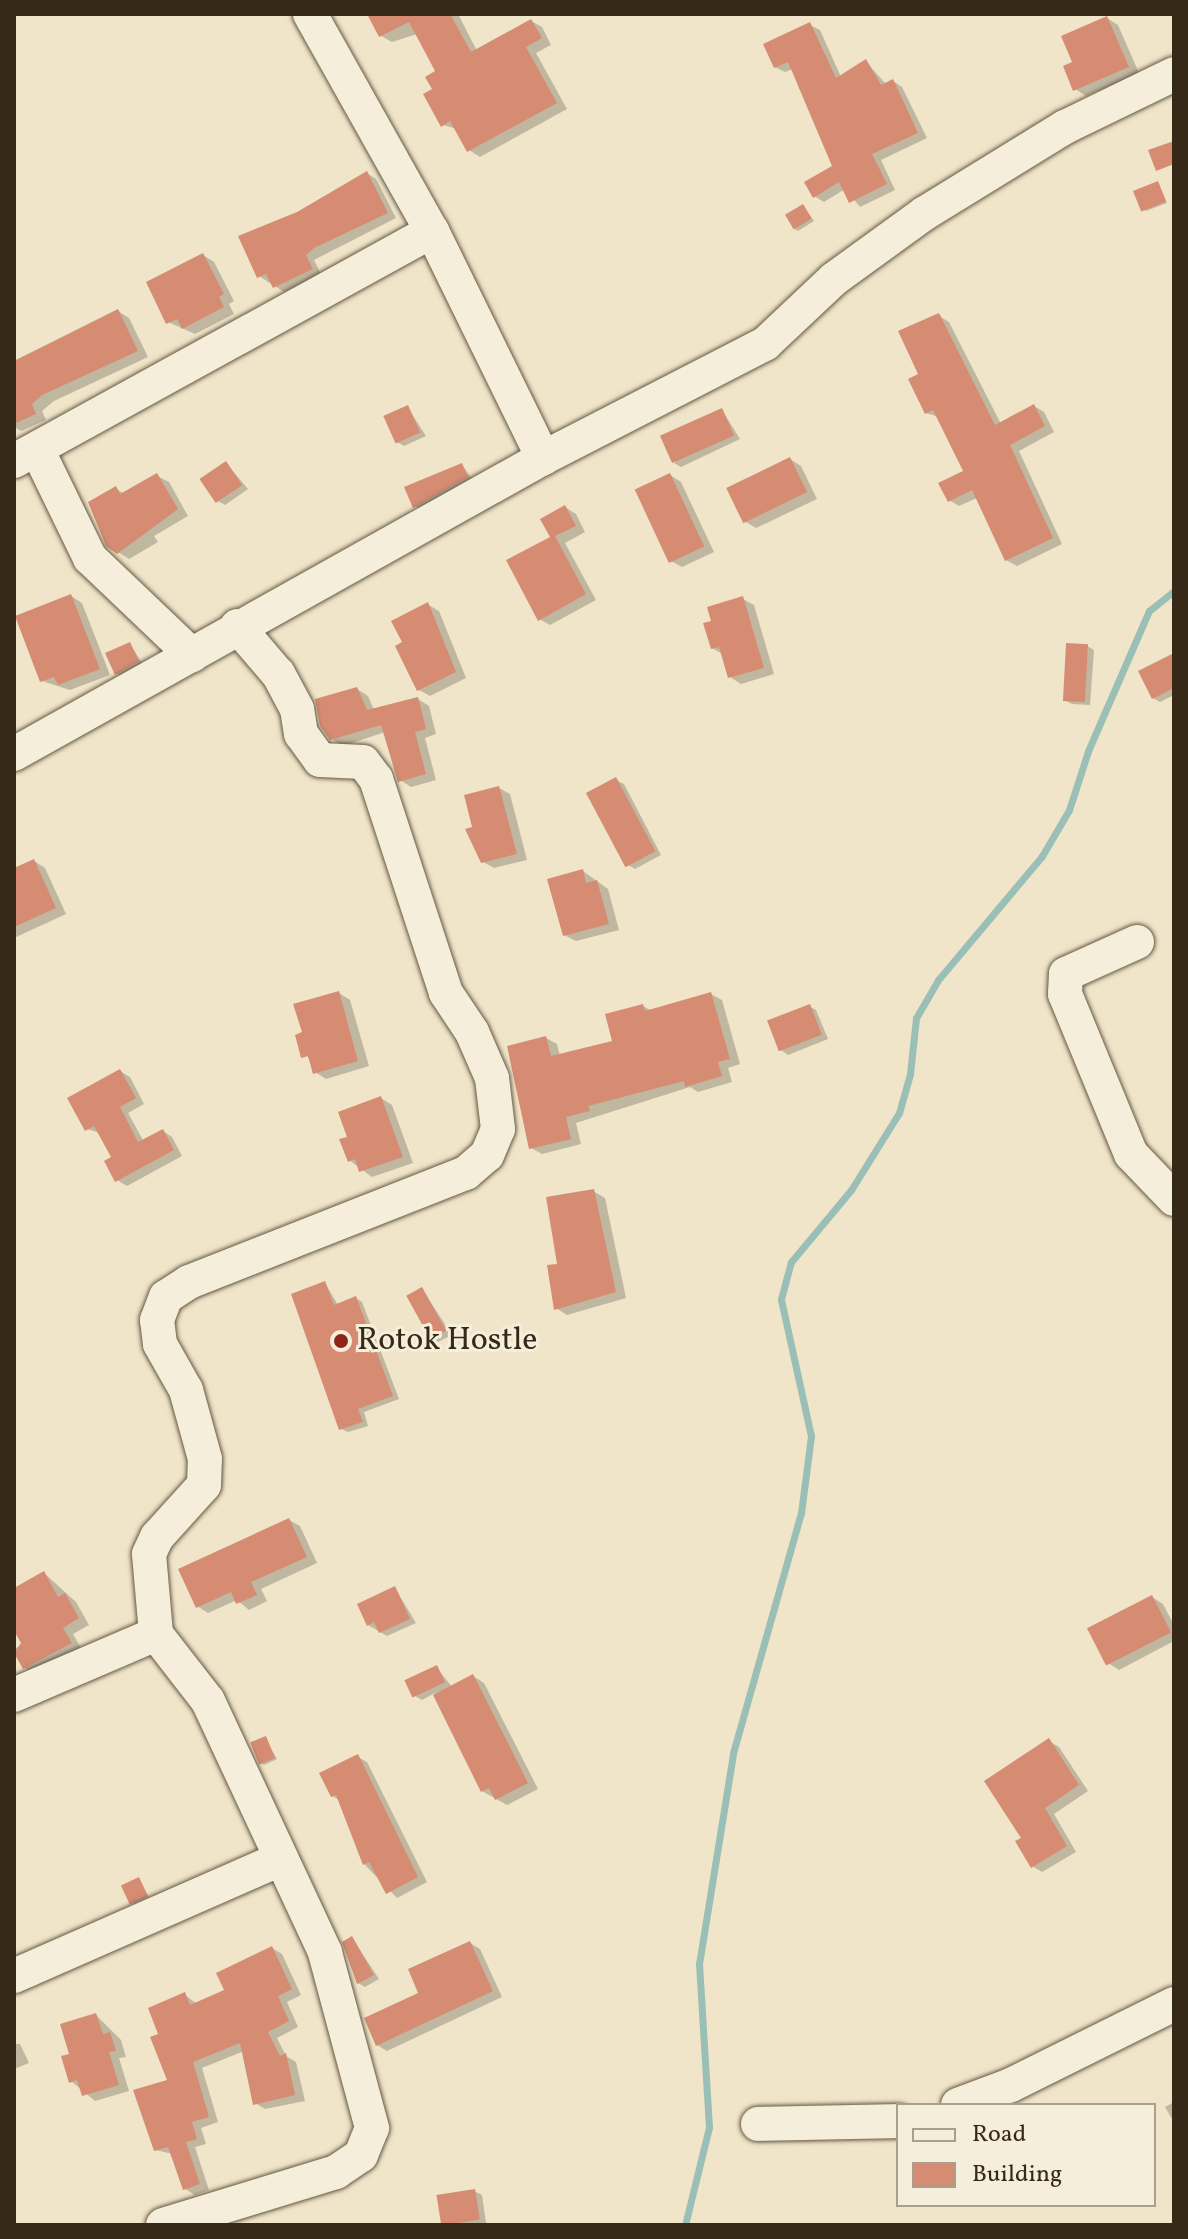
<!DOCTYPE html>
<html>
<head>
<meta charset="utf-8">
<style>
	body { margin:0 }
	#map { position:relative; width:1188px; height:2239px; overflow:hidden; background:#f0e5c8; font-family:Vollkorn,serif }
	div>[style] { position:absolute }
	.shadow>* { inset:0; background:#0003 }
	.stream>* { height:7px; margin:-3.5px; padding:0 3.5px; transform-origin:3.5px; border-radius:3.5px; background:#9abfb7 }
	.building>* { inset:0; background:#d58c73; transform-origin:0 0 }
	.roads { filter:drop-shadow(0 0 2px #655844) drop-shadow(0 0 2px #655844) }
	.minor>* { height:34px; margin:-17px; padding:0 17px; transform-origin:17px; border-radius:17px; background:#f5eedb }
	.dots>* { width:22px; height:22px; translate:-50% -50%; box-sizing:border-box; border:4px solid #f5eedb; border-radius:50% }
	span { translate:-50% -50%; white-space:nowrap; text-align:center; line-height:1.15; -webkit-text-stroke:6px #f5eedb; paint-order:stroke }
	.poi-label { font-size:32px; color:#372918 }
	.left { translate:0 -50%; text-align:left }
	.frame { position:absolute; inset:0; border:16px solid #372918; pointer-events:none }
	.legend { position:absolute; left:896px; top:2103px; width:260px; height:104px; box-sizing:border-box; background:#f5eedb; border:2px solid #a99f8d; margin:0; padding:10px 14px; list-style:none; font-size:24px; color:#372918 }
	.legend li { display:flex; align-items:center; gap:16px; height:40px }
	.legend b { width:40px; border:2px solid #a99f8d }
</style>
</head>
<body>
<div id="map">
	<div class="shadow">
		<div style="clip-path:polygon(372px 14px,458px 14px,477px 51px,531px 21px,542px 27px,551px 45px,536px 53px,567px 109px,480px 157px,469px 150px,457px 129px,443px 125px,435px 90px,438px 72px,417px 34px,392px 42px,381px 36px)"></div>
		<div style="clip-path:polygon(1107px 18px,1118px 25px,1139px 73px,1086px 96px,1075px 89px,1075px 63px)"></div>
		<div style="clip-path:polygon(810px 25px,820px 30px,841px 77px,866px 62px,886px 84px,893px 81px,902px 87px,927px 138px,881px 160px,895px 190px,860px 207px,845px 189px,824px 202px,814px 196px,834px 166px,793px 69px,785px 72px,775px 67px)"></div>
		<div style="clip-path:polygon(367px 173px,376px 179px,396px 218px,314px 260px,321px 274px,284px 292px,259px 276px,298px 214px)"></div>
		<div style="clip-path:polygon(1157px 183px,1167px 203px,1146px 211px,1143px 209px)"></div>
		<div style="clip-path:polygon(803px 206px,814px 221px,798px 231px,795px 229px)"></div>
		<div style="clip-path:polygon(203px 255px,214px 262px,234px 301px,229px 304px,234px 314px,195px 334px,168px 322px)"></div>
		<div style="clip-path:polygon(118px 311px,129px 318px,148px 357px,54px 401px,42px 411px,46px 420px,21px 431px,14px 427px,14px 361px)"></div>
		<div style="clip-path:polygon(939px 316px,949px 322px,1001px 424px,1034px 406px,1044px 412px,1054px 432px,1019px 451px,1062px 544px,1017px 566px,1006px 560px,977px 498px,959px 506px,949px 500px,965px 472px,939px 417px,926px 413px,920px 375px)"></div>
		<div style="clip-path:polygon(408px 408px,426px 436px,404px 446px,397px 442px)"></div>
		<div style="clip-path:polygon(722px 410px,740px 439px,681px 467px,674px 463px)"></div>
		<div style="clip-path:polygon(790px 459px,801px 466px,817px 499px,756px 528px,744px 521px)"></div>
		<div style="clip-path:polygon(226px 463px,248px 489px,225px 505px,218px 501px)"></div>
		<div style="clip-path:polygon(462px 465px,474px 481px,422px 510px,415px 506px)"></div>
		<div style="clip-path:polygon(670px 475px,681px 482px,714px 552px,682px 567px,671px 561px)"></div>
		<div style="clip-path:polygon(157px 476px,169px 482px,188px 516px,154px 536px,158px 542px,129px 559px,118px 552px,116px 489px,125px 494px)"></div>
		<div style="clip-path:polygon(565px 507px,576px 514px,585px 532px,565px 543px,596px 600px,550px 625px,539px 619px,552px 538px)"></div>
		<div style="clip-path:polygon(71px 596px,82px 603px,110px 675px,70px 690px,42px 681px)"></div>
		<div style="clip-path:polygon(743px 599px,754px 605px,774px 674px,741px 684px,730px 677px,723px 654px,712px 648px)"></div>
		<div style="clip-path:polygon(427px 604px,439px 611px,466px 678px,430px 696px,419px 690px,404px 643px)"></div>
		<div style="clip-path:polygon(130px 644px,144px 666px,123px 677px,116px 673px)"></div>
		<div style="clip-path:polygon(1087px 646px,1094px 650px,1090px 705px,1072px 704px,1064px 700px)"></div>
		<div style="clip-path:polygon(1174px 656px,1174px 695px,1160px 702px,1153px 698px)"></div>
		<div style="clip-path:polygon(357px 689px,368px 696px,374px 710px,418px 699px,429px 706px,436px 734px,425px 738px,436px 780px,411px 787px,400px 780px,385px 732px,343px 746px,332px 739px)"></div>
		<div style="clip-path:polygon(616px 780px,624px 784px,661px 855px,635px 869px,628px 865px)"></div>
		<div style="clip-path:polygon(499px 788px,510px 794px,527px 860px,494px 868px,483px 862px,475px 829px)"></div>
		<div style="clip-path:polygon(34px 861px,45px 868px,66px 914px,14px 938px,14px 871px)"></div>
		<div style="clip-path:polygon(583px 871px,608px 889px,619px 930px,576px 941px,564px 935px)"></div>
		<div style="clip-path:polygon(339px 993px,350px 1000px,369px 1066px,326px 1079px,315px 1072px,298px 1036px)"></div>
		<div style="clip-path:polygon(711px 994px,722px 1000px,740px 1064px,728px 1068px,732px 1082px,698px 1092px,690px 1087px,576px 1123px,581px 1144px,542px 1154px,531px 1148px,546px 1038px,557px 1044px,560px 1056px,614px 1042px,643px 1006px,652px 1011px)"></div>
		<div style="clip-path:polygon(809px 1006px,816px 1010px,828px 1039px,788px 1055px,781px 1050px)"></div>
		<div style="clip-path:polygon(120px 1071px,130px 1077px,144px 1104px,128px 1113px,144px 1142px,163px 1131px,172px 1137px,182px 1156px,127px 1186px,117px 1180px,114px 1158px,100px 1133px,87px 1129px)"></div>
		<div style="clip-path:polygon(381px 1098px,392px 1105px,413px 1163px,372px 1177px,349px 1160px,349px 1138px)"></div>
		<div style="clip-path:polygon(593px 1191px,605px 1198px,626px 1298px,567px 1315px,556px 1308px,559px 1266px)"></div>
		<div style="clip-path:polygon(325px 1283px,338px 1305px,356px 1298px,362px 1302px,399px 1399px,364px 1412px,368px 1426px,348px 1432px,341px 1429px)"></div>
		<div style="clip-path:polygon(422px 1289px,452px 1335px,438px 1342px,431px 1338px)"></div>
		<div style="clip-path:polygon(289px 1520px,300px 1526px,317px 1563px,261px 1589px,267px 1601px,249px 1610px,237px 1600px,208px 1613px,197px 1606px)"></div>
		<div style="clip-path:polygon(44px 1573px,76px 1602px,89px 1625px,73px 1634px,82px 1650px,36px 1674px,24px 1668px,14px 1649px,24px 1644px,14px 1627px,14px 1607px)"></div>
		<div style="clip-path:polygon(395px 1588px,416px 1623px,387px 1636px,368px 1625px)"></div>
		<div style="clip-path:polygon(1152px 1597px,1163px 1604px,1174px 1625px,1174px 1641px,1119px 1670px,1108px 1663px)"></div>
		<div style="clip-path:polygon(437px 1668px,452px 1687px,473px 1676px,484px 1683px,538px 1789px,507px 1805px,482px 1791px,435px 1693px,422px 1700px,415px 1696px)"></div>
		<div style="clip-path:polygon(265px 1738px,277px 1759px,264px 1765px,261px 1763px)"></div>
		<div style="clip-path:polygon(1049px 1741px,1059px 1747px,1088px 1791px,1054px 1814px,1076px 1852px,1042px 1872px,1032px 1866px,1024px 1839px)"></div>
		<div style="clip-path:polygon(358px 1757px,367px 1762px,427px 1882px,397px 1898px,364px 1864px,341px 1801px,332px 1796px)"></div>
		<div style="clip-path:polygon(139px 1879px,149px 1897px,133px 1904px,130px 1902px)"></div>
		<div style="clip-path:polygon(352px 1938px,379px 1979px,365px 1987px,358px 1983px)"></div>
		<div style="clip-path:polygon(470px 1943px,480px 1949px,502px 1997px,387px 2051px,377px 2045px)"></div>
		<div style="clip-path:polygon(272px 1948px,282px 1954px,301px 1995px,287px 2002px,298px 2027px,277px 2038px,286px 2056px,296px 2062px,305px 2101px,265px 2109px,255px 2103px,244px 2051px,202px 2068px,218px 2122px,201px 2128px,206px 2144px,195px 2147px,209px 2190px,195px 2195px,185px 2189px,173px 2154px,155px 2150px,169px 2081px,161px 2035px,185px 1995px,197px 2004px,226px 1991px)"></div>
		<div style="clip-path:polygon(96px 2015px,121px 2040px,126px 2057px,119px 2058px,129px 2091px,95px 2101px,71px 2081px,71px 2055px)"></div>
		<div style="clip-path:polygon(14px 2044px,20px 2044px,29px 2063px,14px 2069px)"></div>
		<div style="clip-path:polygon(1174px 2102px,1174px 2122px,1165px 2107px)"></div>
		<div style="clip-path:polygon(474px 2191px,482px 2195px,486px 2223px,444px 2225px,439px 2197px)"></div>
	</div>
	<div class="stream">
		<div style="left:685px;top:2225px;width:101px;rotate:-76.2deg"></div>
		<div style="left:709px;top:2127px;width:163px;rotate:-93.5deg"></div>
		<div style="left:699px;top:1964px;width:214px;rotate:-80.8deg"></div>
		<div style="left:733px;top:1753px;width:249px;rotate:-74.2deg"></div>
		<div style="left:801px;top:1513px;width:78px;rotate:-82.6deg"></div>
		<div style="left:811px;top:1436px;width:140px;rotate:-102.4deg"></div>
		<div style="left:781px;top:1299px;width:38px;rotate:-75deg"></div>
		<div style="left:791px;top:1262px;width:94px;rotate:-50.2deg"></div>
		<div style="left:851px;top:1190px;width:91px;rotate:-58.1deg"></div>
		<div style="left:899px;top:1113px;width:41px;rotate:-74.2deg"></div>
		<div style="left:910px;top:1074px;width:56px;rotate:-83.9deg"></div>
		<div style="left:916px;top:1018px;width:44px;rotate:-59.9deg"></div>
		<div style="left:938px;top:980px;width:162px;rotate:-50deg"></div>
		<div style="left:1042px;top:856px;width:53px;rotate:-59.6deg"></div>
		<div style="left:1069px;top:810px;width:62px;rotate:-72.1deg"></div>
		<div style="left:1088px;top:751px;width:153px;rotate:-66.5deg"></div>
		<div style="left:1149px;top:611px;width:32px;rotate:-39deg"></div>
	</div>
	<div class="building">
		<div style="clip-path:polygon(367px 14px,450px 14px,471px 52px,531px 19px,542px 38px,526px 47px,557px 103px,467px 152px,450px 121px,441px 127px,423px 94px,432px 89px,425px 77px,435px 71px,409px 22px,379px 37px)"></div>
		<div style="clip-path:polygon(1107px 16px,1129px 67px,1073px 91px,1063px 66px,1072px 62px,1061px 36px)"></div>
		<div style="clip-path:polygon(810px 22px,836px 78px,866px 59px,881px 85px,893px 79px,918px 133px,872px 154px,887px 184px,849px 203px,839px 182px,813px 198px,804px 182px,832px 166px,788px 62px,774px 68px,763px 44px)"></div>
		<div style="clip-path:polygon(1174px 141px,1174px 164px,1156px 171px,1148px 150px)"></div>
		<div style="clip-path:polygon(367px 171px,388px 213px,314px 248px,306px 255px,313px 269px,273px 288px,266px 274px,257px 278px,238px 236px,297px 212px)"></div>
		<div style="left:1158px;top:181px;width:22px;height:27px;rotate:68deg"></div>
		<div style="left:803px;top:204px;width:17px;height:21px;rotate:59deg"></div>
		<div style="clip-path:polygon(203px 253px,224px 294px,219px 297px,224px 307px,182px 329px,177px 319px,166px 324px,146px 282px)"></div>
		<div style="clip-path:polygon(118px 309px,138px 351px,42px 395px,32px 404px,36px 414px,14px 424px,14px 361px)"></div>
		<div style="clip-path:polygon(939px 313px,995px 425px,1034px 404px,1045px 426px,1010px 445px,1053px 538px,1005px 561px,972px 490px,948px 502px,938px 483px,963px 471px,933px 410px,925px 414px,908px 379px,918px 374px,898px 331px)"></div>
		<div style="left:408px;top:405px;width:30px;height:27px;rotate:66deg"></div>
		<div style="left:722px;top:408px;width:30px;height:68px;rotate:66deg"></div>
		<div style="left:790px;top:457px;width:39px;height:71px;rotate:64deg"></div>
		<div style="left:226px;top:461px;width:29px;height:32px;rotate:56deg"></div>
		<div style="clip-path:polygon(462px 463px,468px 477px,413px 508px,404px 487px)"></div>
		<div style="clip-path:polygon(157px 473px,178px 509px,117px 554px,106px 546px,88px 502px,116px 486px,120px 494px)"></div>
		<div style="left:670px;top:473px;width:81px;height:39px;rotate:65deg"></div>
		<div style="clip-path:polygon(565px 505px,576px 526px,555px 536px,586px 594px,538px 621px,506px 560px,550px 537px,540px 519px)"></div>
		<div style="clip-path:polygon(71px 594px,100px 669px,58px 685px,54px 677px,40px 682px,15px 616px)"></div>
		<div style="clip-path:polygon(743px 596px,764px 668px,728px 678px,719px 647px,711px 649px,703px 623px,711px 621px,707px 607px)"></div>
		<div style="clip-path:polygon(428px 602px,456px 672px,417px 691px,395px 646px,402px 642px,391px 621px)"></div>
		<div style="clip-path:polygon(130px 642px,139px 661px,115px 675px,105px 653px)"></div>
		<div style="left:1066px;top:643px;width:22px;height:58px;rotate:3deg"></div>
		<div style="clip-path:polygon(1174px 653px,1174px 688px,1152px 699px,1138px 671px)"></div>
		<div style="clip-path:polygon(357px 687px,367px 710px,418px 697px,426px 729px,415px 732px,426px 774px,398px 782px,381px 725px,330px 740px,320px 726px,315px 699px)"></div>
		<div style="left:616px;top:777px;width:84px;height:34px;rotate:62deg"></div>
		<div style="clip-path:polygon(499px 786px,517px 854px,481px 863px,465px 829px,472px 827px,464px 795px)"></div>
		<div style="clip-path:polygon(34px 859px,56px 908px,14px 927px,14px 868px)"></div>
		<div style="clip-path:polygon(583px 869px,586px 883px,597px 880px,609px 924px,563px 936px,547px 879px)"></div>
		<div style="clip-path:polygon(339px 991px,358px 1061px,313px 1074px,308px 1056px,301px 1058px,295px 1035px,302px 1032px,293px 1004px)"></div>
		<div style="clip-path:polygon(711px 992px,730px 1059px,718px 1062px,722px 1076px,685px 1087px,684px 1081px,588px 1106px,590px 1111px,566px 1117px,571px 1139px,529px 1149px,507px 1046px,546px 1036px,551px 1056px,612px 1041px,605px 1014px,643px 1004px,645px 1011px)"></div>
		<div style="left:810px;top:1004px;width:33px;height:46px;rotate:69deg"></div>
		<div style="clip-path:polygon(120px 1069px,136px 1098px,120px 1107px,138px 1142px,163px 1129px,174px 1150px,115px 1182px,104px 1161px,111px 1157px,94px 1126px,85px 1131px,67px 1098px)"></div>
		<div style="clip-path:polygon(381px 1096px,403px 1157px,359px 1172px,355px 1159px,348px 1162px,339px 1139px,347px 1137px,338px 1112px)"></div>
		<div style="clip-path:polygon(594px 1189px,616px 1292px,554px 1310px,547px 1265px,557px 1264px,546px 1197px)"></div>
		<div style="clip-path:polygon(325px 1281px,334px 1305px,356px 1296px,393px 1396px,358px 1409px,363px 1422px,339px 1430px,291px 1294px)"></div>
		<div style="left:422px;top:1287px;width:50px;height:18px;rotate:61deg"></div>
		<div style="clip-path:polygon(289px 1518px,307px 1557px,251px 1582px,257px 1595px,236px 1604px,231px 1592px,196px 1608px,178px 1569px)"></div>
		<div style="clip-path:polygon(44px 1571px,58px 1597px,65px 1593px,79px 1618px,63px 1628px,72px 1643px,23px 1669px,14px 1653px,21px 1643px,14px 1631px,14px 1588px)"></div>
		<div style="clip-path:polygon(395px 1586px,410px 1619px,379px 1633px,374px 1622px,367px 1626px,357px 1604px)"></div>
		<div style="left:1152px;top:1595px;width:42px;height:73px;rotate:63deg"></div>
		<div style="left:437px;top:1665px;width:19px;height:36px;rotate:65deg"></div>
		<div style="clip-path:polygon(473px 1674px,528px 1783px,495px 1800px,489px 1788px,481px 1792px,433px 1695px)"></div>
		<div style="left:266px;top:1736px;width:24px;height:17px;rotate:68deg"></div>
		<div style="clip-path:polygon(1049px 1738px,1079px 1785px,1045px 1808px,1067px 1846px,1031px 1868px,1015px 1841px,1021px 1838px,984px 1781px)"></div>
		<div style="clip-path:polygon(358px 1754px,418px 1877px,386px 1894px,369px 1862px,363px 1865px,336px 1795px,331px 1797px,319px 1773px)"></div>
		<div style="left:139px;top:1877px;width:21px;height:20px;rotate:65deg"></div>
		<div style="clip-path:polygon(352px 1936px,374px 1975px,357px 1984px,342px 1942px)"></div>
		<div style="clip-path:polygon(470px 1941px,493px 1991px,376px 2046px,364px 2018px,418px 1993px,408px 1969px)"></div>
		<div style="clip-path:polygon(272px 1946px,292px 1989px,278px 1996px,289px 2021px,268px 2032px,280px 2056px,286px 2053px,295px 2095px,253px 2105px,240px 2043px,193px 2062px,209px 2117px,192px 2122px,197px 2139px,186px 2142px,200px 2184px,183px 2190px,168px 2147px,154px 2151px,133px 2090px,167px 2080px,150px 2037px,158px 2034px,148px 2008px,185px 1992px,190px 2005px,224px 1990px,216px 1973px)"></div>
		<div style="clip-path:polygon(96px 2013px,103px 2034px,110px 2032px,116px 2051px,109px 2052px,119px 2085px,82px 2096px,77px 2080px,69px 2083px,61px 2056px,69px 2054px,60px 2024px)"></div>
		<div style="left:475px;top:2189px;width:31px;height:39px;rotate:81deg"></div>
	</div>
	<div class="roads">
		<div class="minor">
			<div style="left:310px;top:14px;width:249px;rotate:60.7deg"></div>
			<div style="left:432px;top:231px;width:253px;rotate:63.9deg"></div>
			<div style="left:37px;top:449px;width:121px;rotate:64.1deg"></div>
			<div style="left:90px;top:558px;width:141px;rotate:43.6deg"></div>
			<div style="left:14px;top:461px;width:477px;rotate:-28.8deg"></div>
			<div style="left:14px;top:754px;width:606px;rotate:-29.23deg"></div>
			<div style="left:543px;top:458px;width:250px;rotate:-27.2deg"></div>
			<div style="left:765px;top:344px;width:95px;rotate:-43.3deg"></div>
			<div style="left:834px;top:279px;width:112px;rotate:-36deg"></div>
			<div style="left:925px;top:213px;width:164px;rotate:-31.6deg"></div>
			<div style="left:1065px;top:127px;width:121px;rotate:-25.9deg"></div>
			<div style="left:1137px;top:942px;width:78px;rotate:155.7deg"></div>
			<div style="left:1066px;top:974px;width:20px;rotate:93deg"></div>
			<div style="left:1065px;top:994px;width:173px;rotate:67.6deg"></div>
			<div style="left:1131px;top:1154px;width:62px;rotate:46.3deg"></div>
			<div style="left:14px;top:1695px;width:155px;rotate:-23.2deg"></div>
			<div style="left:14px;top:1976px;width:288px;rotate:-23.7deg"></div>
			<div style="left:958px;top:2105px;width:57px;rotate:-20.7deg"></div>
			<div style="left:1011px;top:2085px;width:182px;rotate:-26.4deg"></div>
			<div style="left:758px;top:2124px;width:140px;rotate:-1.2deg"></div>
			<div style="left:163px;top:2225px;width:181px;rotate:-17deg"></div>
			<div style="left:336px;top:2172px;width:30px;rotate:-34deg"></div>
			<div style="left:361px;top:2155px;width:29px;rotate:-68deg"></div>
			<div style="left:372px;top:2128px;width:182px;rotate:-105deg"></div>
			<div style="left:325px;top:1952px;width:277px;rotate:-115deg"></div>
			<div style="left:208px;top:1701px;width:85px;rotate:-127.8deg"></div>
			<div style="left:156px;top:1634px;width:80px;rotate:-95deg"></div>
			<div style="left:149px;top:1554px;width:19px;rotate:-65deg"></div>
			<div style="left:157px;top:1537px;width:70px;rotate:-47.9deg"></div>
			<div style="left:204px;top:1485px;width:26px;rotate:-88deg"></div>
			<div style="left:205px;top:1459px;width:72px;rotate:-105.4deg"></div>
			<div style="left:186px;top:1390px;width:53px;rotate:-119.5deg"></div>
			<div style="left:160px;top:1344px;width:24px;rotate:-97deg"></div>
			<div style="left:157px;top:1320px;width:25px;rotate:-69deg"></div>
			<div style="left:166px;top:1297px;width:27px;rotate:-33deg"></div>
			<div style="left:189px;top:1282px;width:298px;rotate:-21.5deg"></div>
			<div style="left:466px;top:1173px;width:28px;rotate:-41deg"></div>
			<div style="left:487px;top:1155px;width:28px;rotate:-67deg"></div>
			<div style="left:498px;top:1129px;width:51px;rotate:-96.7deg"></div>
			<div style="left:492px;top:1078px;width:50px;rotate:-113.5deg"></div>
			<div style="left:472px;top:1032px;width:47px;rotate:-123.7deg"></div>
			<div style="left:446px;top:993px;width:225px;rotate:-108.1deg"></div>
			<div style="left:376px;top:779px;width:21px;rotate:-127deg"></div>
			<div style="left:363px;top:762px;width:43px;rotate:-177.3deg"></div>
			<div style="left:320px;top:760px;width:32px;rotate:-126deg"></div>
			<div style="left:301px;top:734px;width:25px;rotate:-99deg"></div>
			<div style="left:297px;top:709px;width:40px;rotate:-118deg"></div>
			<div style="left:278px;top:674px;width:63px;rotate:-130.5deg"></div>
		</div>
	</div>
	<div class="dots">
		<div style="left:341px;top:1341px;background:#8f2418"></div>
	</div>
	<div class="poi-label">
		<span class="left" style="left:357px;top:1341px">Rotok Hostle</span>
	</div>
	<div class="frame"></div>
	<ul class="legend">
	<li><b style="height:10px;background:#f5eedb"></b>Road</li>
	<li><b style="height:22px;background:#d58c73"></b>Building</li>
	</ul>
</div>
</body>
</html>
